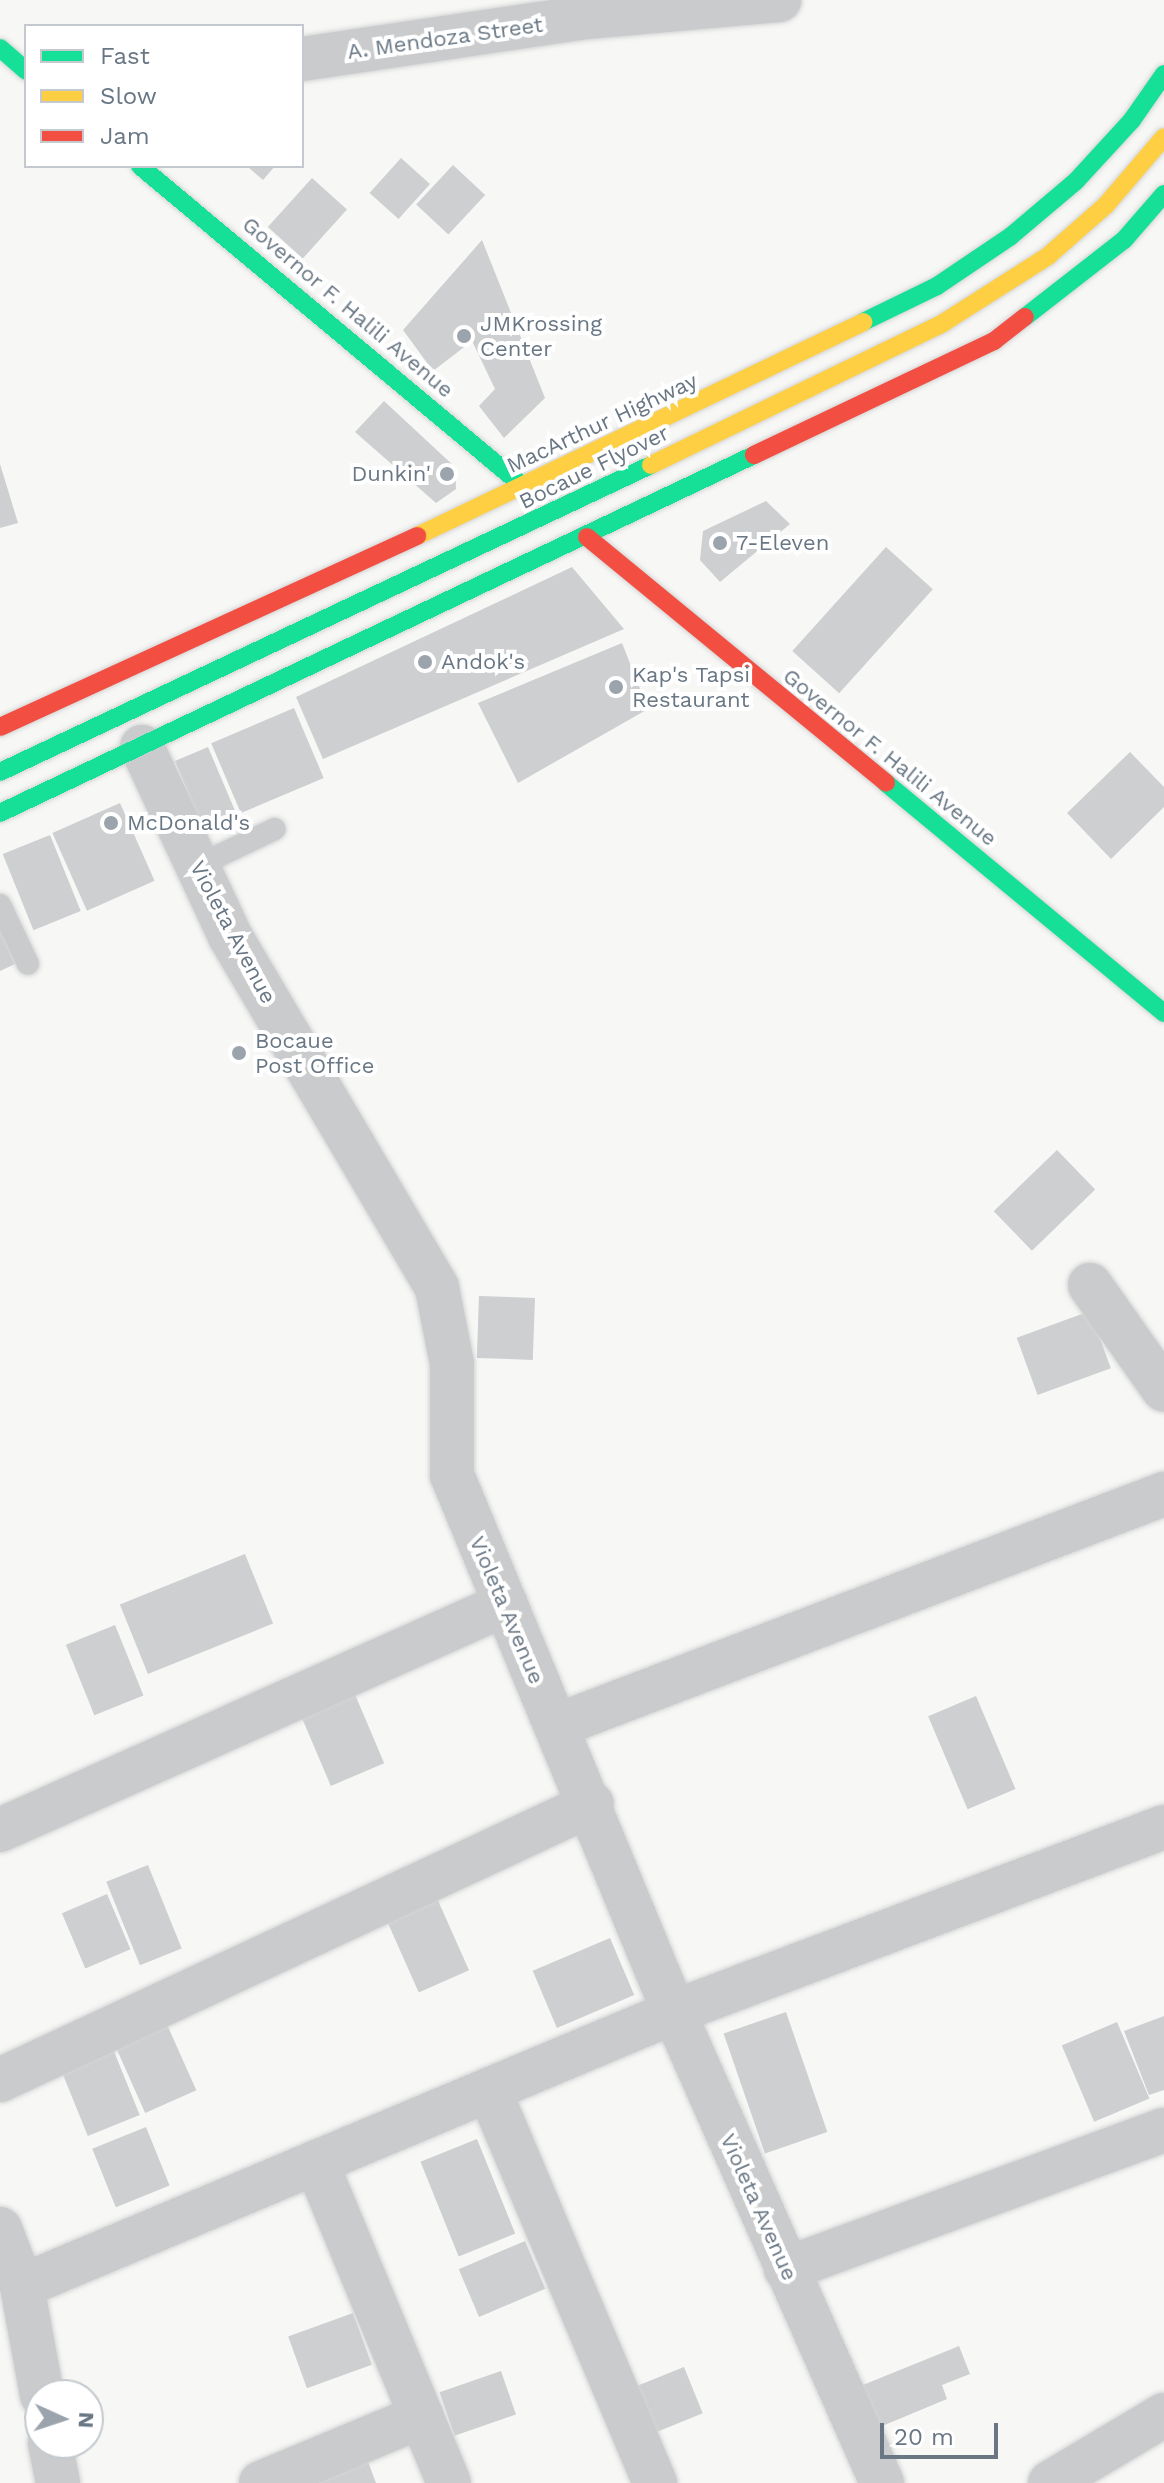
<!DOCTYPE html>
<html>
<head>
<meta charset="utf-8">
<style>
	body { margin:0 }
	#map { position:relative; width:1164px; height:2483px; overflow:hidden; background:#f7f7f6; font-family:"Work Sans",sans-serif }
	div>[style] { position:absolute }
	.building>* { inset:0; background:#cdcfd0; transform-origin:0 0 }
	.roads { filter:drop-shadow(0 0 2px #d3d4d4) drop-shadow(0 0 2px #d3d4d4) }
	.lane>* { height:22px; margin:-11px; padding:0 11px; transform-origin:11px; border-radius:11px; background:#cacbcc }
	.street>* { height:44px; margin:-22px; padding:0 22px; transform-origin:22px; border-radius:22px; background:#cacbcc }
	.fast>* { height:18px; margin:-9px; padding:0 9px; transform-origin:9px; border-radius:9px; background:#16e098 }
	.slow>* { height:18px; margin:-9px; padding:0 9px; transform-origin:9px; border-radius:9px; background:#ffcf43 }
	.jam>* { height:18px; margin:-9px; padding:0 9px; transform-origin:9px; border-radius:9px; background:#f24e42 }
	.bridges { filter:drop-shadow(0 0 2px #d3d4d4) drop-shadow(0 0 2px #d3d4d4) }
	.fast-bridge>* { height:18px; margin:-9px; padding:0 9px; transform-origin:9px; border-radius:9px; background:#16e098 }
	.slow-bridge>* { height:18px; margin:-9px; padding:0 9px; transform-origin:9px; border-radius:9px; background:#ffcf43 }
	.dots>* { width:22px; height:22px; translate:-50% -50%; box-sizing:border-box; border:4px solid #fff; border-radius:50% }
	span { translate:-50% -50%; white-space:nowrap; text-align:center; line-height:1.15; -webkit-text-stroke:8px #fff; paint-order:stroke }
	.street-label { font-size:22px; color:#697784 }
	.poi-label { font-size:22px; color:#697784 }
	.left { translate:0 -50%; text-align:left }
	.right { translate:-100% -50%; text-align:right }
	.legend { position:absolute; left:24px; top:24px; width:280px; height:144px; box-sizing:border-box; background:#fff; border:2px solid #c3c9ce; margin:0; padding:10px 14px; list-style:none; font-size:24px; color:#697784 }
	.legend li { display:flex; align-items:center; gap:16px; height:40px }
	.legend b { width:40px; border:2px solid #c3c9ce }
	.north { position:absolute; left:24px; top:2379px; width:80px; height:80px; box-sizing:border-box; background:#fff; border:2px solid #c3c9ce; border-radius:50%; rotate:93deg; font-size:22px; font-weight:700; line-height:32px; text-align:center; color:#697784 }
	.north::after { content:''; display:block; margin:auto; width:28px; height:36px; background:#9ba4ac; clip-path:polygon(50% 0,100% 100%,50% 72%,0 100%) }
	.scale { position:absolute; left:880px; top:2423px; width:118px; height:36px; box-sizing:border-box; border:4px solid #697784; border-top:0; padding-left:10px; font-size:24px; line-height:28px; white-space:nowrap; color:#697784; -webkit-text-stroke:6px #fff; paint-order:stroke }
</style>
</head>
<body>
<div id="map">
	<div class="building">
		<div style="left:401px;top:158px;width:39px;height:47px;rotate:42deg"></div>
		<div style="left:453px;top:165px;width:44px;height:54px;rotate:43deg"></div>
		<div style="clip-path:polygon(247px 166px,275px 166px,263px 180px)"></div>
		<div style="left:312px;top:178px;width:47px;height:66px;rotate:42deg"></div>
		<div style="clip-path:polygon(482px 240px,545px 398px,504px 438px,479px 406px,495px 389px,472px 341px,433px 371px,403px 330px)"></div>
		<div style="clip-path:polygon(384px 401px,455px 467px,456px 489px,436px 503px,355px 432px)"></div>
		<div style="clip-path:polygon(0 464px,18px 523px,0 528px)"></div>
		<div style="clip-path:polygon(766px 501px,790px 524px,720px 582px,700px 560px,703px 531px)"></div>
		<div style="left:886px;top:547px;width:63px;height:140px;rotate:42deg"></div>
		<div style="clip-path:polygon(572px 567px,624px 629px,323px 759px,296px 697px)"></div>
		<div style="clip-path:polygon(622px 643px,648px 709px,518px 783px,478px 703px)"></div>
		<div style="left:294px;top:708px;width:76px;height:90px;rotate:67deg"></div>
		<div style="left:208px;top:747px;width:73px;height:36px;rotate:67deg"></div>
		<div style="clip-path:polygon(1130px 752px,1164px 787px,1164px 807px,1111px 859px,1067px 813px)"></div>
		<div style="left:120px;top:803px;width:85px;height:74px;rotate:66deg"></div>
		<div style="left:50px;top:835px;width:82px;height:51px;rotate:68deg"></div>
		<div style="clip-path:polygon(0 931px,15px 964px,0 971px)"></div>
		<div style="left:1057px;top:1150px;width:55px;height:88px;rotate:46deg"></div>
		<div style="left:479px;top:1296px;width:56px;height:62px;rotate:2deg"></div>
		<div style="left:1090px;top:1311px;width:61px;height:78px;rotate:70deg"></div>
		<div style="left:245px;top:1554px;width:75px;height:135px;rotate:68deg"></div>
		<div style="left:115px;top:1625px;width:76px;height:53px;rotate:68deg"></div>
		<div style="left:351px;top:1685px;width:85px;height:58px;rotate:67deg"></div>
		<div style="left:976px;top:1696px;width:101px;height:52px;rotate:67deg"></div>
		<div style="left:148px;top:1865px;width:90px;height:45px;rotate:68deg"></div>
		<div style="left:432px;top:1887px;width:91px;height:55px;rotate:66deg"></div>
		<div style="left:107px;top:1894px;width:60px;height:49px;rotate:67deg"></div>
		<div style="left:610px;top:1938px;width:62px;height:84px;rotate:67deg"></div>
		<div style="left:786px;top:2012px;width:127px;height:66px;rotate:71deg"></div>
		<div style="clip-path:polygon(1164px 2016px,1164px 2090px,1149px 2095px,1124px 2031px)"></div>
		<div style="left:165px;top:2020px;width:77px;height:56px;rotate:66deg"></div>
		<div style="left:1117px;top:2022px;width:83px;height:60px;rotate:67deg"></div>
		<div style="left:109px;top:2039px;width:82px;height:56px;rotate:68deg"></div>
		<div style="left:146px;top:2127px;width:63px;height:58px;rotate:68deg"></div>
		<div style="left:477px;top:2139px;width:102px;height:61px;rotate:68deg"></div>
		<div style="left:525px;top:2241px;width:52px;height:72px;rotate:67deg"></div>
		<div style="left:353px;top:2313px;width:55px;height:69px;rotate:70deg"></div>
		<div style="clip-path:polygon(959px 2346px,970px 2374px,942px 2385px,947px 2399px,875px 2429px,858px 2387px)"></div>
		<div style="left:684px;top:2367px;width:50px;height:61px;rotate:68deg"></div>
		<div style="left:501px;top:2371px;width:46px;height:65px;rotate:71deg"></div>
		<div style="clip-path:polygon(366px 2456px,376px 2483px,299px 2483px)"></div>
	</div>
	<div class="roads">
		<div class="lane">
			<div style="left:197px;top:866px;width:86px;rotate:-25.4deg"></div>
			<div style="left:0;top:905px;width:65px;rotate:64.6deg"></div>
		</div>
		<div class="street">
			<div style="left:302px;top:59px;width:279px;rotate:-8.4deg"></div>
			<div style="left:578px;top:18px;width:202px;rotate:-5.1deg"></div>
			<div style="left:142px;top:747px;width:208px;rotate:65deg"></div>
			<div style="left:230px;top:936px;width:408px;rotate:59.5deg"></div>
			<div style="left:437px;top:1288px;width:77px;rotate:78.8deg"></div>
			<div style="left:452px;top:1364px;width:111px;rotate:90deg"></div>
			<div style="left:452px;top:1475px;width:581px;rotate:67.54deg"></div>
			<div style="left:674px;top:2012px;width:515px;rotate:66.17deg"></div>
			<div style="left:1090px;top:1285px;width:128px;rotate:54.8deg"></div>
			<div style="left:556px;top:1726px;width:651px;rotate:-20.89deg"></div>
			<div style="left:0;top:1830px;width:554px;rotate:-24.07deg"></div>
			<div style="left:0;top:2080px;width:653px;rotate:-25deg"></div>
			<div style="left:489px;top:2090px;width:427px;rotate:67.1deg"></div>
			<div style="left:316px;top:2162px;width:347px;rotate:67.5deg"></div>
			<div style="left:0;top:2229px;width:61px;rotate:68.9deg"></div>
			<div style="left:22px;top:2286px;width:111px;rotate:79.6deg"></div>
			<div style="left:786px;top:2269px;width:403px;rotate:-20.2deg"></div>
			<div style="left:22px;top:2286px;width:707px;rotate:-22.79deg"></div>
			<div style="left:674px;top:2012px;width:524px;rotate:-20.68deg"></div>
			<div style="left:50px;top:2443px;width:41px;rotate:78.7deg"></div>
			<div style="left:261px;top:2483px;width:174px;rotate:-22.6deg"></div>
			<div style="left:1050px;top:2483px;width:133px;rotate:-30.8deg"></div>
		</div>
		<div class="fast">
			<div style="left:0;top:48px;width:35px;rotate:41deg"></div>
			<div style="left:140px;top:166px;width:500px;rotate:39.89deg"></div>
			<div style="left:1025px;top:317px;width:125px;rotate:-37.9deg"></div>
			<div style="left:1124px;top:240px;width:61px;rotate:-49deg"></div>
			<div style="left:863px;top:322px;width:82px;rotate:-25.9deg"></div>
			<div style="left:937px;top:286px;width:89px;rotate:-34deg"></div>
			<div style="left:1011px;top:236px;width:85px;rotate:-40.2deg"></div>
			<div style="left:1076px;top:181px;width:83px;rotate:-47.4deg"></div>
			<div style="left:1132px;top:120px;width:56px;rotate:-55.2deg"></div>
			<div style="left:886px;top:783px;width:361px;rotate:39.6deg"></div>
			<div style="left:0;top:813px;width:835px;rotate:-25.4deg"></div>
		</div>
		<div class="slow">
			<div style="left:417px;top:536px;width:495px;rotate:-25.6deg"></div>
		</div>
		<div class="jam">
			<div style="left:754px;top:455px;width:266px;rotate:-25.4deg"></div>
			<div style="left:994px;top:341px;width:39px;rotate:-38deg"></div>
			<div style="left:587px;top:537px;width:387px;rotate:39.4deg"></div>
			<div style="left:0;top:727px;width:459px;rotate:-24.6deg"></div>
		</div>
	</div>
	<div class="bridges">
		<div class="fast-bridge">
			<div style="left:0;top:772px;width:720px;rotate:-25.25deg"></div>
		</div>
		<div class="slow-bridge">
			<div style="left:651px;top:465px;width:325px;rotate:-25.9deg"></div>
			<div style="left:943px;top:323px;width:125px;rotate:-32.5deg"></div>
			<div style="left:1048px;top:256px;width:77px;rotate:-41.3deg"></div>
			<div style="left:1106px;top:205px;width:89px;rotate:-49.5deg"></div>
		</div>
	</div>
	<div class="dots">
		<div style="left:464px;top:336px;background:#9ba4ac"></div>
		<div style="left:447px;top:474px;background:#9ba4ac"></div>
		<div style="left:720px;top:543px;background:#9ba4ac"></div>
		<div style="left:425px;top:662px;background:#9ba4ac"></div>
		<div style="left:616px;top:687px;background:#9ba4ac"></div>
		<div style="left:111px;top:823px;background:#9ba4ac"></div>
		<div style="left:239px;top:1053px;background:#9ba4ac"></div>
	</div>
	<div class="street-label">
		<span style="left:445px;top:38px;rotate:-8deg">A. Mendoza Street</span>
		<span style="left:348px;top:307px;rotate:40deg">Governor F. Halili Avenue</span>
		<span style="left:602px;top:423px;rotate:-25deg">MacArthur Highway</span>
		<span style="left:594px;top:467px;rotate:-26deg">Bocaue Flyover</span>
		<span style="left:890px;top:757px;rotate:39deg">Governor F. Halili Avenue</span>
		<span style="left:233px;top:932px;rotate:62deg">Violeta Avenue</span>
		<span style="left:507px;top:1610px;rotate:67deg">Violeta Avenue</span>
		<span style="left:759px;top:2207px;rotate:66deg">Violeta Avenue</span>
	</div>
	<div class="poi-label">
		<span class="left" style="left:480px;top:336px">JMKrossing<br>Center</span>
		<span class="right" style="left:431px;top:474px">Dunkin'</span>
		<span class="left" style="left:736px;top:543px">7-Eleven</span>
		<span class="left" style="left:441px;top:662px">Andok's</span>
		<span class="left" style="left:632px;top:687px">Kap's Tapsi<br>Restaurant</span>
		<span class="left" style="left:127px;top:823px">McDonald's</span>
		<span class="left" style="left:255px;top:1053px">Bocaue<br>Post Office</span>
	</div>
	<ul class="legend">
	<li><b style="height:10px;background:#16e098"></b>Fast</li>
	<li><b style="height:10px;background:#ffcf43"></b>Slow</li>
	<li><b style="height:10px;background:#f24e42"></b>Jam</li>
	</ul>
	<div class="north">N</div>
	<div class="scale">20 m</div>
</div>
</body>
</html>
